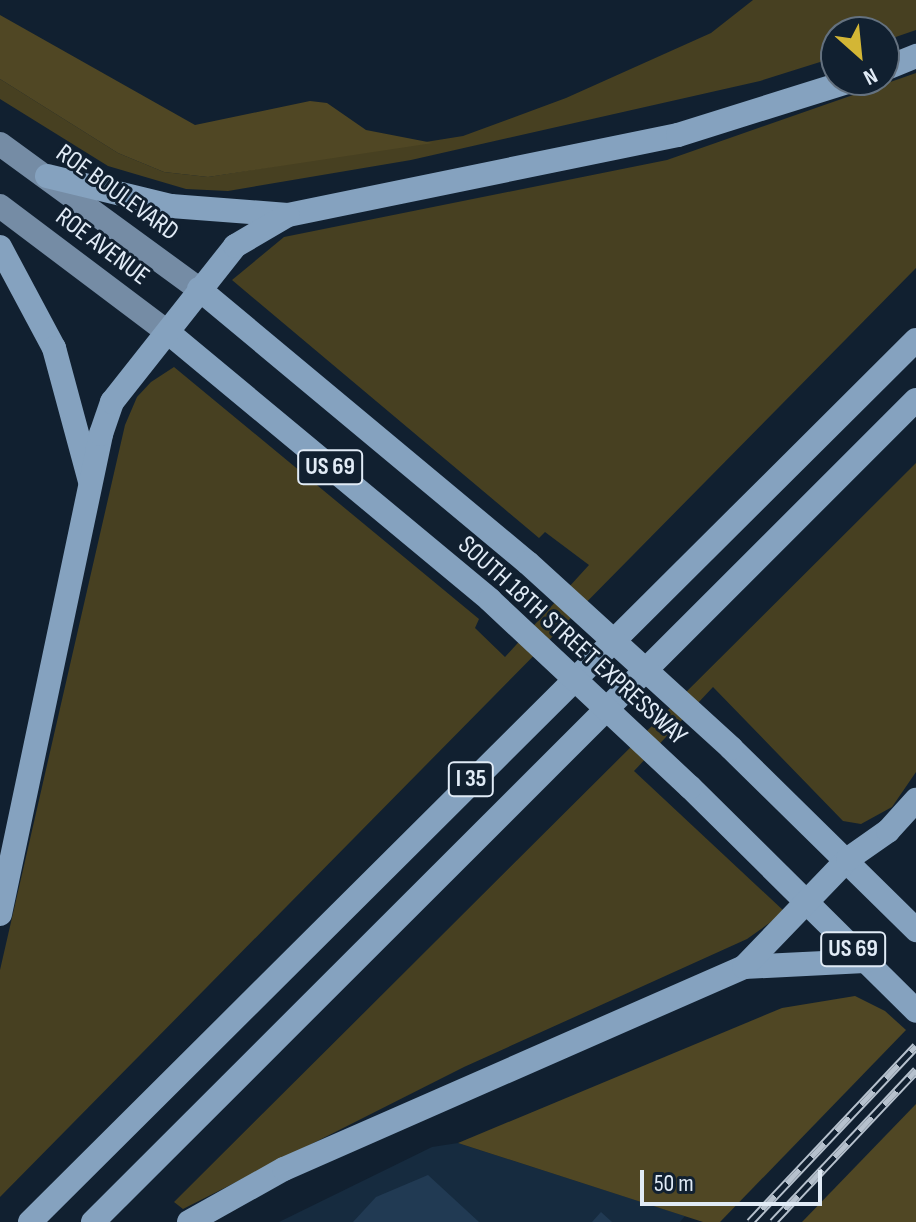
<!DOCTYPE html>
<html>
<head>
<meta charset="utf-8">
<style>
	body { margin:0 }
	#map { position:relative; width:916px; height:1222px; overflow:hidden; background:#112030; font-family:"Sofia Sans Condensed",sans-serif }
	div>[style] { position:absolute }
	.built>* { inset:0; background:#162b3f }
	.green>* { inset:0; background:#474021 }
	.forest>* { inset:0; background:#504724 }
	.building>* { inset:0; background:#213a53 }
	.major>* { height:24px; margin:-12px; padding:0 12px; transform-origin:12px; border-radius:12px; background:#758ca5 }
	.highway>* { height:24px; margin:-12px; padding:0 12px; transform-origin:12px; border-radius:12px; background:#85a2bf }
	.rail>* { height:9px; margin-top:-4.5px; transform-origin:0; background:repeating-linear-gradient(90deg,#112030 0 18px,#b6c1cd 0 36px); box-sizing:border-box; border-block:2px solid #b6c1cd }
	.highway-bridge>* { height:24px; margin:-12px; padding:0 12px; transform-origin:12px; border-radius:12px; background:#85a2bf }
	span { translate:-50% -50%; white-space:nowrap; text-align:center; line-height:1.15; -webkit-text-stroke:6px #112030; paint-order:stroke }
	.shield-label span { padding:2px 6px; background:#112030; border:2px solid; border-radius:6px; -webkit-text-stroke-width:0 }
	.shield-label { font-size:24px; color:#e1ebf6; font-weight:700 }
	.street-label { font-size:26px; color:#e1ebf6 }
	.north { position:absolute; left:820px; top:16px; width:80px; height:80px; box-sizing:border-box; background:#112030; border:2px solid #64717f; border-radius:50%; rotate:153deg; font-size:22px; font-weight:700; line-height:32px; text-align:center; color:#e1ebf6 }
	.north::after { content:''; display:block; margin:auto; width:28px; height:36px; background:#d3b635; clip-path:polygon(50% 0,100% 100%,50% 72%,0 100%) }
	.scale { position:absolute; left:640px; top:1170px; width:182px; height:36px; box-sizing:border-box; border:4px solid #e1ebf6; border-top:0; padding-left:10px; font-size:24px; line-height:28px; white-space:nowrap; color:#e1ebf6; -webkit-text-stroke:6px #112030; paint-order:stroke }
</style>
</head>
<body>
<div id="map">
	<div class="built">
		<div style="clip-path:polygon(458px 1143px,685px 1216px,680px 1222px,279px 1222px,432px 1147px)"></div>
	</div>
	<div class="green">
		<div style="clip-path:polygon(753px 0,916px 0,916px 30px,884px 41px,884px 32px,836px 32px,836px 57px,760px 81px,411px 160px,228px 191px,186px 189px,108px 166px,0 99px,0 79px,118px 153px,164px 172px,208px 177px,463px 136px,566px 98px,711px 33px)"></div>
		<div style="clip-path:polygon(916px 73px,916px 268px,0 1197px,0 970px,125px 425px,137px 397px,151px 382px,174px 367px,479px 619px,475px 628px,505px 657px,589px 565px,545px 532px,539px 538px,232px 280px,284px 237px,667px 160px)"></div>
		<div style="clip-path:polygon(916px 463px,916px 772px,892px 807px,861px 824px,843px 821px,713px 687px,634px 771px,785px 912px,747px 939px,464px 1067px,183px 1209px,174px 1202px)"></div>
	</div>
	<div class="forest">
		<div style="clip-path:polygon(0 15px,195px 125px,310px 101px,327px 103px,366px 130px,433px 143px,208px 177px,164px 172px,118px 153px,0 79px)"></div>
		<div style="clip-path:polygon(855px 996px,885px 1011px,906px 1030px,720px 1222px,703px 1222px,458px 1143px,782px 1008px)"></div>
		<div style="clip-path:polygon(916px 1104px,916px 1222px,802px 1222px)"></div>
	</div>
	<div class="building">
		<div style="clip-path:polygon(428px 1175px,479px 1222px,353px 1222px,376px 1197px)"></div>
		<div style="clip-path:polygon(601px 1212px,612px 1222px,592px 1222px)"></div>
	</div>
	<div class="major">
		<div style="left:0;top:144px;width:246px;rotate:36.1deg"></div>
		<div style="left:0;top:206px;width:213px;rotate:37deg"></div>
	</div>
	<div class="highway">
		<div style="left:884px;top:69px;width:35px;rotate:-22deg"></div>
		<div style="left:47px;top:176px;width:128px;rotate:13.6deg"></div>
		<div style="left:171px;top:206px;width:117px;rotate:4.4deg"></div>
		<div style="left:288px;top:215px;width:398px;rotate:-11.6deg"></div>
		<div style="left:678px;top:135px;width:184px;rotate:-17.4deg"></div>
		<div style="left:0;top:247px;width:115px;rotate:61.9deg"></div>
		<div style="left:54px;top:348px;width:138px;rotate:74.9deg"></div>
		<div style="left:199px;top:289px;width:428px;rotate:39.8deg"></div>
		<div style="left:170px;top:334px;width:416px;rotate:39.7deg"></div>
		<div style="left:731px;top:748px;width:260px;rotate:44.5deg"></div>
		<div style="left:690px;top:787px;width:318px;rotate:44.7deg"></div>
		<div style="left:0;top:914px;width:491px;rotate:-78.1deg"></div>
		<div style="left:101px;top:434px;width:34px;rotate:-71deg"></div>
		<div style="left:112px;top:402px;width:199px;rotate:-51.7deg"></div>
		<div style="left:235px;top:246px;width:61px;rotate:-30.3deg"></div>
		<div style="left:744px;top:967px;width:121px;rotate:-2.8deg"></div>
		<div style="left:30px;top:1222px;width:1250px;rotate:-44.87deg"></div>
		<div style="left:93px;top:1222px;width:1163px;rotate:-44.97deg"></div>
		<div style="left:189px;top:1222px;width:109px;rotate:-29.2deg"></div>
		<div style="left:284px;top:1169px;width:502px;rotate:-23.71deg"></div>
		<div style="left:744px;top:967px;width:150px;rotate:-46.1deg"></div>
		<div style="left:848px;top:859px;width:49px;rotate:-35deg"></div>
		<div style="left:888px;top:831px;width:42px;rotate:-47.9deg"></div>
	</div>
	<div class="rail">
		<div style="left:750px;top:1222px;width:242px;rotate:-46.7deg"></div>
		<div style="left:773px;top:1222px;width:209px;rotate:-46.7deg"></div>
	</div>
	<div class="highway-bridge">
		<div style="left:528px;top:563px;width:275px;rotate:42.3deg"></div>
		<div style="left:490px;top:600px;width:274px;rotate:43.1deg"></div>
	</div>
	<div class="shield-label">
		<span style="left:330px;top:467px">US 69</span>
		<span style="left:471px;top:779px">I 35</span>
		<span style="left:853px;top:949px">US 69</span>
	</div>
	<div class="street-label">
		<span style="left:117px;top:193px;rotate:36deg">ROE BOULEVARD</span>
		<span style="left:102px;top:247px;rotate:37deg">ROE AVENUE</span>
		<span style="left:572px;top:641px;rotate:42deg">SOUTH 18TH STREET EXPRESSWAY</span>
	</div>
	<div class="north">N</div>
	<div class="scale">50 m</div>
</div>
</body>
</html>
